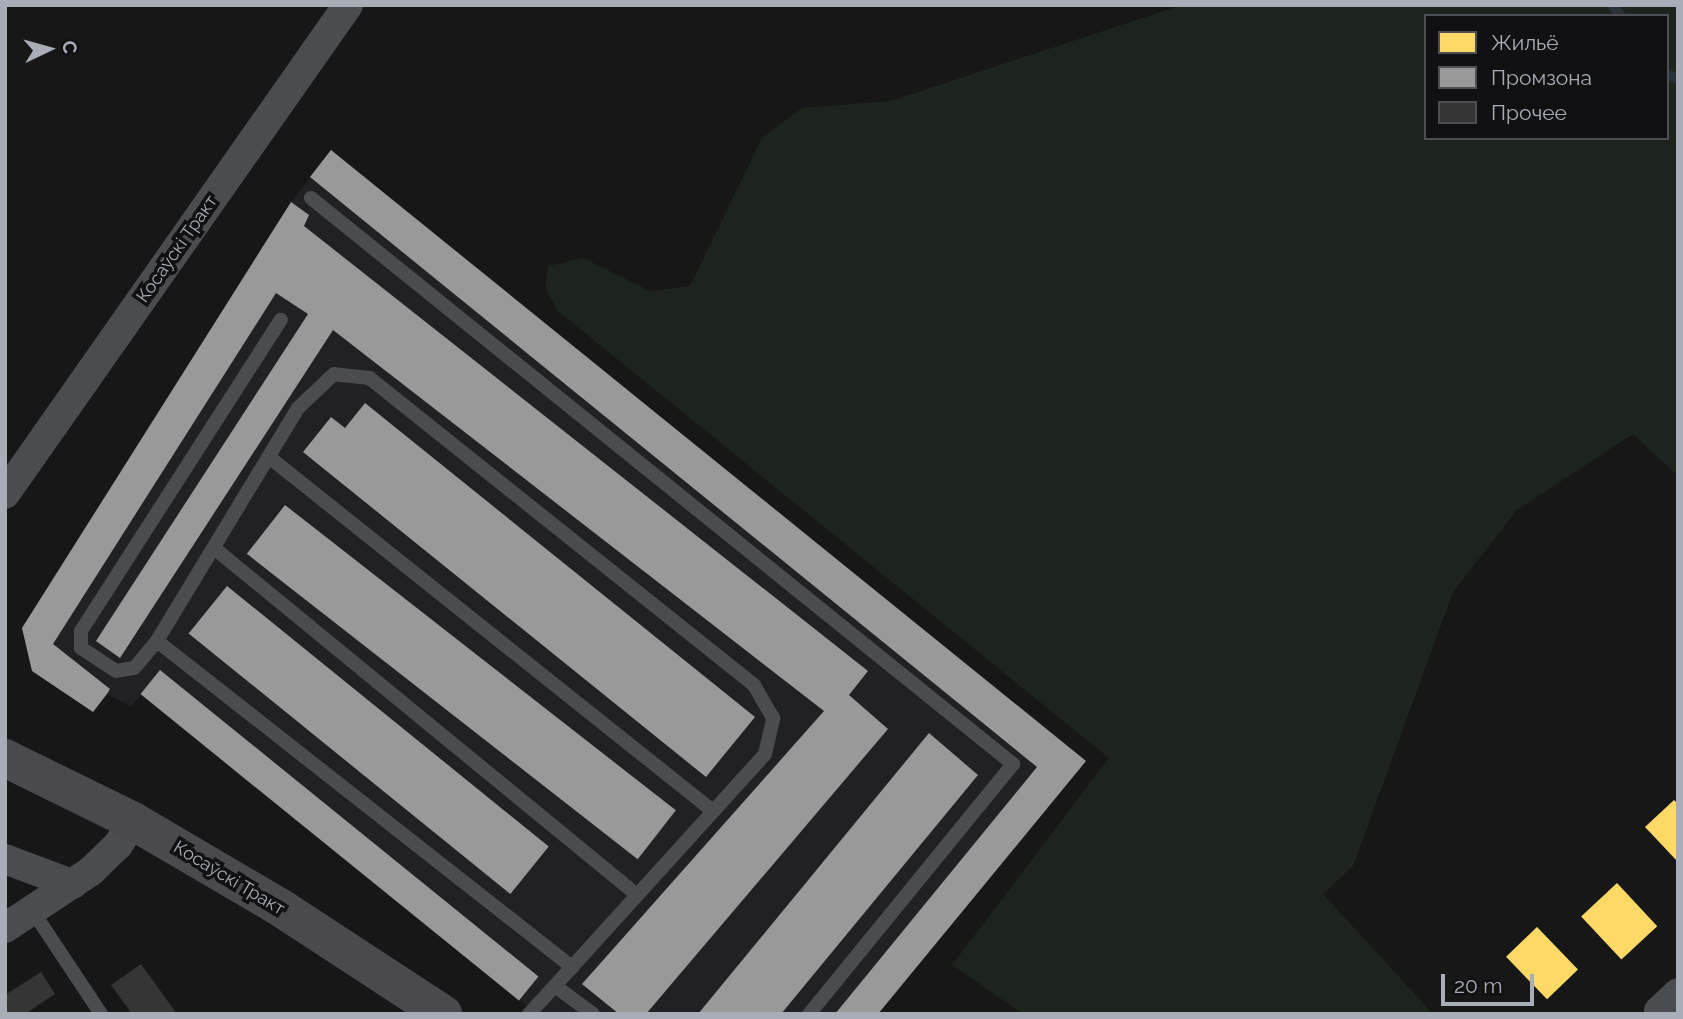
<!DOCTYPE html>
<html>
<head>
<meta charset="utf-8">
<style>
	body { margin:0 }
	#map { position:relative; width:1683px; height:1019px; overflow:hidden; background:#171717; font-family:Raleway,sans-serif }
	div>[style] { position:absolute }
	.built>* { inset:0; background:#212123 }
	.green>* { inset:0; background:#1d241e }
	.homes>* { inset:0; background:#ffd966; transform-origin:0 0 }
	.industry>* { inset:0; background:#999; transform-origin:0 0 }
	.stream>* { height:10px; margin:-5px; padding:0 5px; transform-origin:5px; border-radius:5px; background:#2a3239 }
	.building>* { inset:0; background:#353536 }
	.service>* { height:14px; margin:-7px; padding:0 7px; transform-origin:7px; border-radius:7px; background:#4b4c50 }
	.minor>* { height:30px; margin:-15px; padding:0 15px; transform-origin:15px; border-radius:15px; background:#4b4c50 }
	.secondary>* { height:38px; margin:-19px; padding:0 19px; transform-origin:19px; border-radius:19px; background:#4a4a4e }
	span { translate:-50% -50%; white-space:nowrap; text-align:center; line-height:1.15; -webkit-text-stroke:7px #111113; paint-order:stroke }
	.street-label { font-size:18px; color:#a8adb8 }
	.frame { position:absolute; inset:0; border:7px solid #a8adb8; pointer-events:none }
	.legend { position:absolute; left:1424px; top:14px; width:245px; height:126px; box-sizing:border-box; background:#111113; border:2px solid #4d4f55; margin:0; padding:9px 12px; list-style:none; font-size:21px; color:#a8adb8 }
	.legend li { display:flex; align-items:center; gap:14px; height:35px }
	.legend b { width:35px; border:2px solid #4d4f55 }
	.north { position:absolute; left:14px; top:14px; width:70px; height:70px; -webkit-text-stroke:5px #111113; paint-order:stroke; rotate:85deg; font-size:19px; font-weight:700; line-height:28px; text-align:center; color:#a8adb8 }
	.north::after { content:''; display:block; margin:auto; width:24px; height:32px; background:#a8adb8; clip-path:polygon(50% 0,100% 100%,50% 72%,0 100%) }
	.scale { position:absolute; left:1441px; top:974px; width:93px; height:32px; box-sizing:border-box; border:4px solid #a8adb8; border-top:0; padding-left:9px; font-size:21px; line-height:24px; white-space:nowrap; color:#a8adb8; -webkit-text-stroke:5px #111113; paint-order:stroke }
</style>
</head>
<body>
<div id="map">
	<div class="built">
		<div style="clip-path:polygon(331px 150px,1086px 761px,878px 1014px,536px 1014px,141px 695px,131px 707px,107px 694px,93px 712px,32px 671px,22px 628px,291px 202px)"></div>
	</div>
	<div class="green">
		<div style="clip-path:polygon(evenodd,1182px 5px,1678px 5px,1678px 476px,1633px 434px,1517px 510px,1453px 592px,1353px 866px,1323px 894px,1433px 1014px,1023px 1014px,952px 965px,1109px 758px,558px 311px,545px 288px,548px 266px,583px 258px,650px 291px,690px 286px,762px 138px,802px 108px,891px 101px,1182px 5px,1426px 16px,1667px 16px,1667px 138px,1426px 138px,1426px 16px)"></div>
	</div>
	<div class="homes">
		<div style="clip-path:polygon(1674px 800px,1678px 804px,1678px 862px,1645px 827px)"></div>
		<div style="left:1617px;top:883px;width:59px;height:49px;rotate:47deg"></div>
		<div style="left:1537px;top:927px;width:59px;height:43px;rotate:46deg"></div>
	</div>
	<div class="industry">
		<div style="clip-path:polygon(331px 150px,1086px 761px,878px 1014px,835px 1014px,1037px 767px,310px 177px)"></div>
		<div style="clip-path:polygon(291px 202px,309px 215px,304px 226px,868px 671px,849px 695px,888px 729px,646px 1014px,619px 1014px,582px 984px,824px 711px,333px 330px,120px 658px,96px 641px,308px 314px,276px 293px,53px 644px,110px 689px,107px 694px,93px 712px,32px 671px,22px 628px)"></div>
		<div style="clip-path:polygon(365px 403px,755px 717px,706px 777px,303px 452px,331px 417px,345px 428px)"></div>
		<div style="left:285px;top:505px;width:496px;height:62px;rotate:38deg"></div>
		<div style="left:227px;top:586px;width:414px;height:61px;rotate:39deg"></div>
		<div style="left:160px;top:670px;width:487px;height:31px;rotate:39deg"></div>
		<div style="clip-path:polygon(929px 733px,978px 775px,781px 1014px,698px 1014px)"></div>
	</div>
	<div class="stream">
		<div style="left:1612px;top:5px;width:14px;rotate:51deg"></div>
		<div style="left:1667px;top:74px;width:12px;rotate:24deg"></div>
	</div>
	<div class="building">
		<div style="clip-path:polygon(141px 964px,177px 1014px,132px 1014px,111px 985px)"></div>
		<div style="clip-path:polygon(41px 972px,55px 994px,25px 1014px,7px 1014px,5px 995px)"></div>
	</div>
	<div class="service">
		<div style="left:311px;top:198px;width:902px;rotate:38.88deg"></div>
		<div style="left:1013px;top:764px;width:323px;rotate:129.2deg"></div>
		<div style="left:269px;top:457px;width:568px;rotate:38.57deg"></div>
		<div style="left:214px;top:548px;width:547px;rotate:39.36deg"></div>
		<div style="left:157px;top:641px;width:35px;rotate:130deg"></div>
		<div style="left:134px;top:668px;width:18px;rotate:171deg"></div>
		<div style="left:116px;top:671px;width:42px;rotate:-146.7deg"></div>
		<div style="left:81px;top:648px;width:17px;rotate:-90deg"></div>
		<div style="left:81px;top:631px;width:370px;rotate:-57.3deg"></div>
		<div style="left:32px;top:910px;width:125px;rotate:56.4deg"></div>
		<div style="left:555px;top:986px;width:47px;rotate:36.4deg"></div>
		<div style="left:529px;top:1014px;width:64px;rotate:-47.5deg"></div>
		<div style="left:572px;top:967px;width:287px;rotate:-47.8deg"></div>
		<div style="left:765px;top:754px;width:37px;rotate:-77deg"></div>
		<div style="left:773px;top:718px;width:38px;rotate:-120deg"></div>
		<div style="left:754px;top:685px;width:492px;rotate:-141.4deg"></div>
		<div style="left:370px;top:378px;width:36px;rotate:-174deg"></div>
		<div style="left:334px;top:374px;width:50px;rotate:136.6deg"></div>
		<div style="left:298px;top:408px;width:272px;rotate:121.2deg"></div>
		<div style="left:157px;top:641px;width:528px;rotate:38.15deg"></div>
	</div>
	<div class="minor">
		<div style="left:5px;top:494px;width:597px;rotate:-54.95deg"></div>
		<div style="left:5px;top:859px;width:72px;rotate:20.5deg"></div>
		<div style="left:5px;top:928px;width:103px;rotate:-33.5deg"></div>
		<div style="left:91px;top:871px;width:37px;rotate:-44deg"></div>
		<div style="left:118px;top:845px;width:28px;rotate:-58deg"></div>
		<div style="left:1659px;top:1011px;width:26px;rotate:-43deg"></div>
	</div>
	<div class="secondary">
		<div style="left:5px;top:758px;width:143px;rotate:26.2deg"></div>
		<div style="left:133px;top:821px;width:172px;rotate:30.4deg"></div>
		<div style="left:281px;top:908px;width:194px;rotate:33.2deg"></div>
	</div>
	<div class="street-label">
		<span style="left:177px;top:249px;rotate:-55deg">Косаўскі Тракт</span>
		<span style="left:229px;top:878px;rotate:31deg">Косаўскі Тракт</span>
	</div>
	<div class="frame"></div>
	<ul class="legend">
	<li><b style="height:19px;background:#ffd966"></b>Жильё</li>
	<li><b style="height:19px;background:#999"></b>Промзона</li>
	<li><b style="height:19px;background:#353536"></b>Прочее</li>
	</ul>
	<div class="north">С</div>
	<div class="scale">20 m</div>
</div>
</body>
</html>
